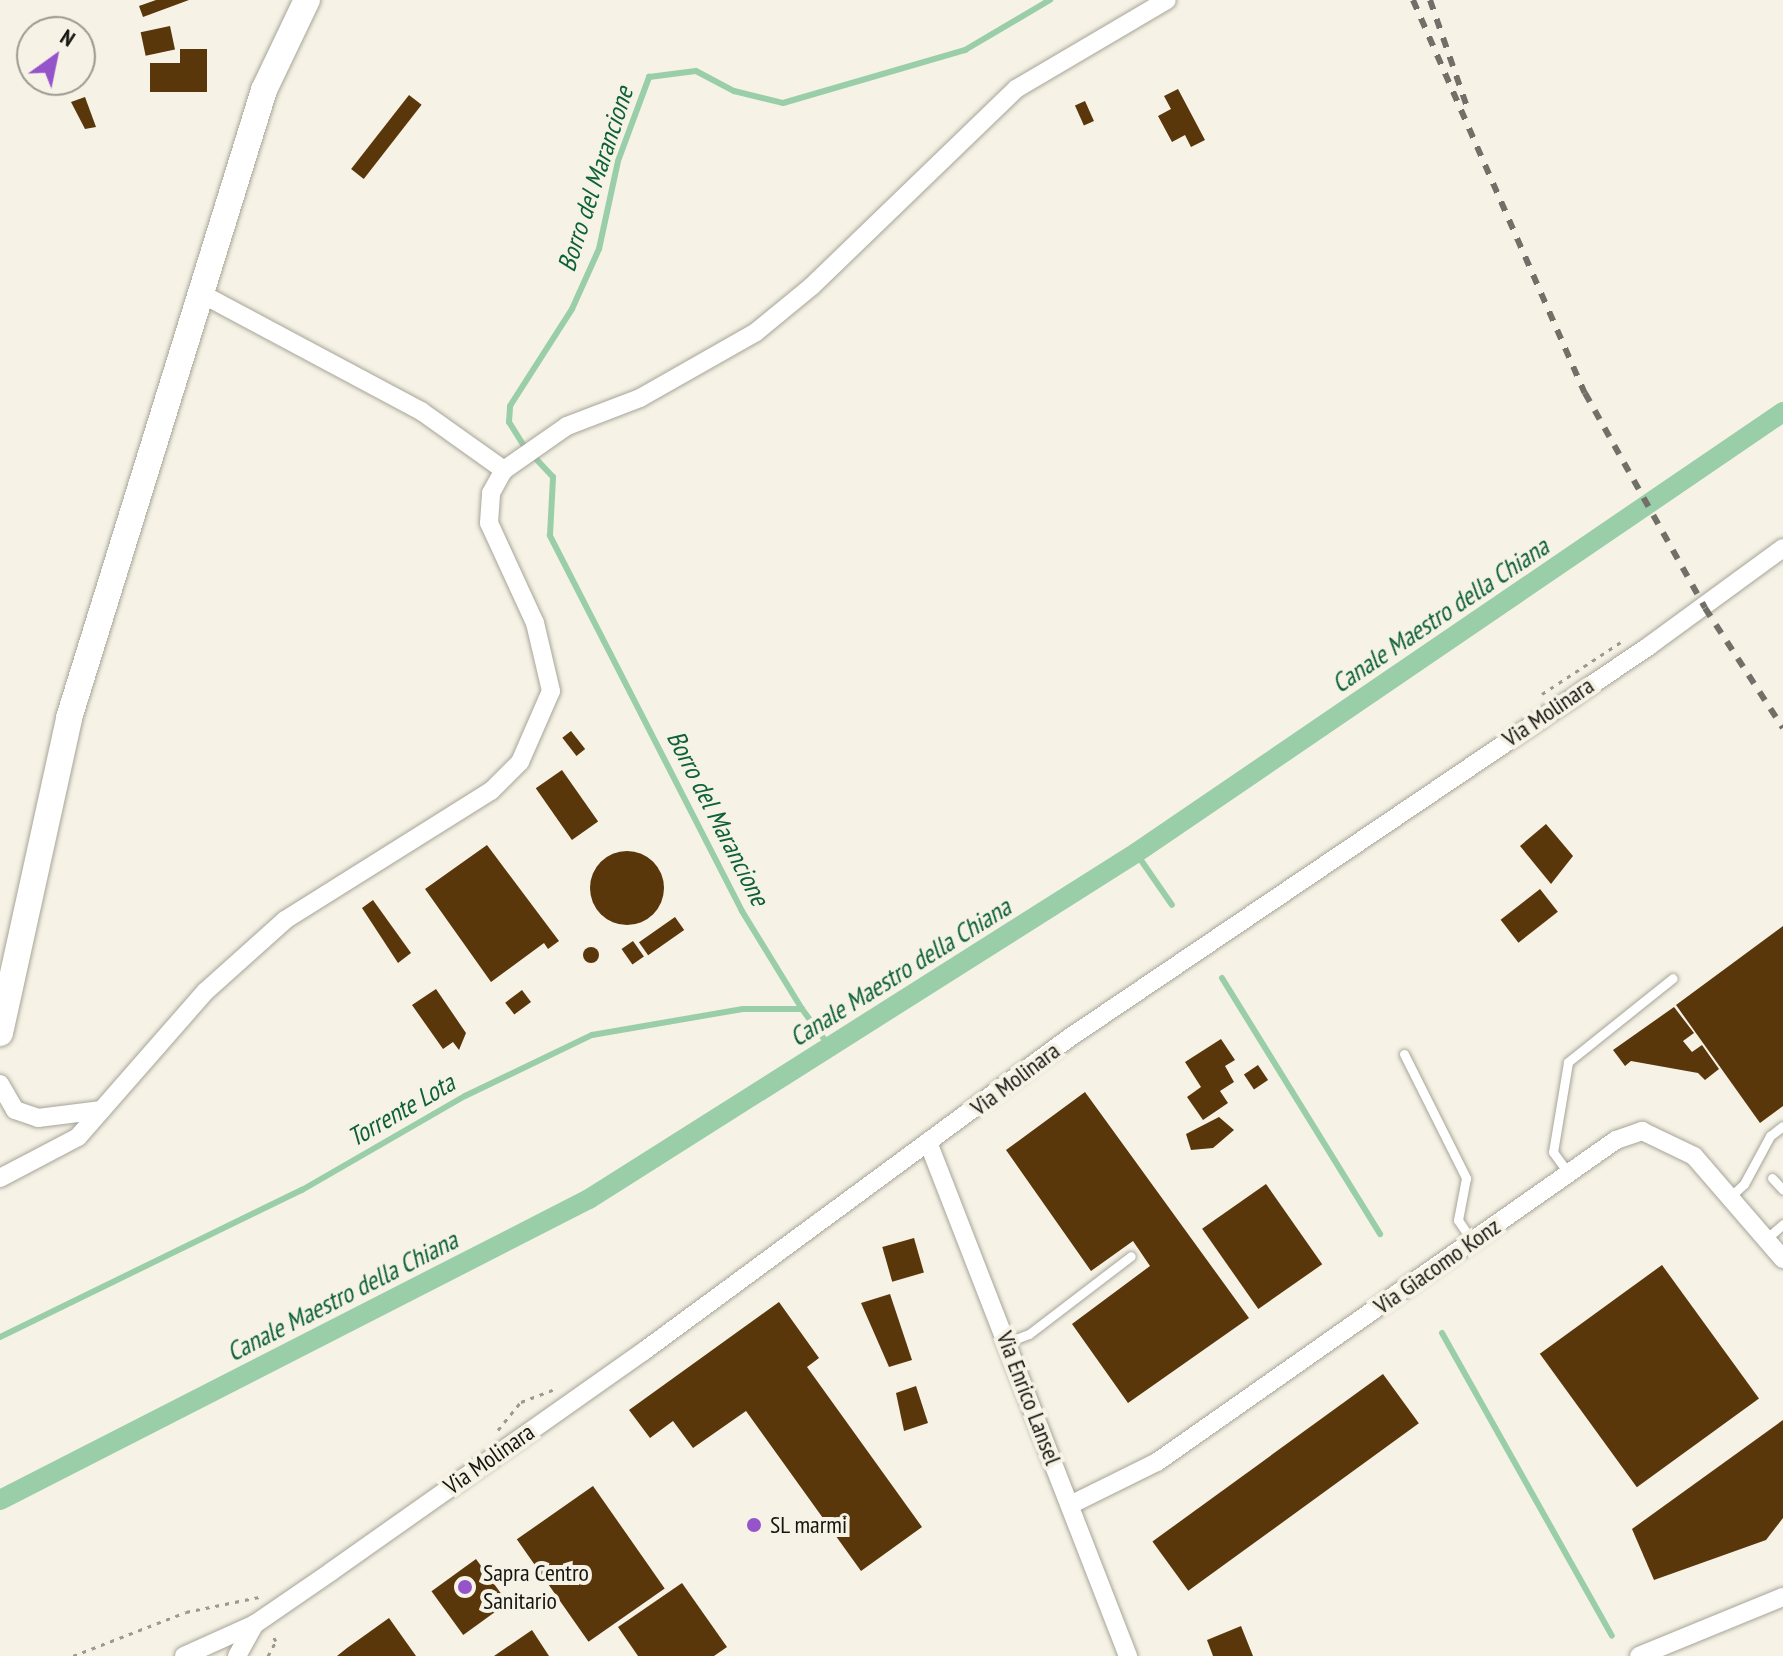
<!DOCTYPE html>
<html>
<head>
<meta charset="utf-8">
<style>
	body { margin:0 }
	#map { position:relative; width:1783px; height:1656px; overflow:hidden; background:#f6f3e6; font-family:"PT Sans Narrow",sans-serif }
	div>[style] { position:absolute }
	.stream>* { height:6px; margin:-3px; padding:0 3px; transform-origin:3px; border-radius:3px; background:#9acea9 }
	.canal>* { height:20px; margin:-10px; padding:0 10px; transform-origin:10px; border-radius:10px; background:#9acea9 }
	.building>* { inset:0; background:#5a360b; transform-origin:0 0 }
	.round { border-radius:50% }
	.path>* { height:3px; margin-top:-1.5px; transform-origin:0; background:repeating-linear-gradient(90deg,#9b9990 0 4px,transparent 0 10px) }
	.roads { filter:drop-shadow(0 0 2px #a7a498) drop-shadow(0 0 2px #a7a498) }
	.service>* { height:9px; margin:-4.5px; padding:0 4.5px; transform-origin:4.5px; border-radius:4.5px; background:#fff }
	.minor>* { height:18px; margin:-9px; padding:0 9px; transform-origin:9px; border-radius:9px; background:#fff }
	.secondary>* { height:26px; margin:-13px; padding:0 13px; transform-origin:13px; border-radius:13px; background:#fff }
	.rail>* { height:6px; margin-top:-3px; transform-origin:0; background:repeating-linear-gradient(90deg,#716f67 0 10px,transparent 0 20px) }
	.dots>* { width:22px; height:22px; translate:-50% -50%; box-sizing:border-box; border:4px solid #f6f3e6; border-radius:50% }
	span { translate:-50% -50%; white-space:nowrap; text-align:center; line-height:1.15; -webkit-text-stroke:8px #f6f3e6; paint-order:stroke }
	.street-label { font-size:24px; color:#161511 }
	.poi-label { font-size:24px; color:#161511 }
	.left { translate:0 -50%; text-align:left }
	.water-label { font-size:26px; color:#0d6135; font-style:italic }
	.north { position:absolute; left:16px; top:16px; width:80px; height:80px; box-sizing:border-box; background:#f6f3e6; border:2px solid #9c9a91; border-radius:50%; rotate:33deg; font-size:22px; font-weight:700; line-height:32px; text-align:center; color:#161511 }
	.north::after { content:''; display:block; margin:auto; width:28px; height:36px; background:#9554c9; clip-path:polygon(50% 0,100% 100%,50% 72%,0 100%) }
</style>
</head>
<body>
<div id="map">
	<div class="stream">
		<div style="left:1136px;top:853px;width:63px;rotate:55.3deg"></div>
		<div style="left:1222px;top:978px;width:301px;rotate:58.3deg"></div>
		<div style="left:802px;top:1009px;width:115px;rotate:-121.5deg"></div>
		<div style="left:742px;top:911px;width:422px;rotate:-117.1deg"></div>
		<div style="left:550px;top:535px;width:58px;rotate:-87deg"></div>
		<div style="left:553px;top:477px;width:42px;rotate:-133.1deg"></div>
		<div style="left:524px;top:446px;width:28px;rotate:-122deg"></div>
		<div style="left:509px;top:422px;width:16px;rotate:-86deg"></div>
		<div style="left:510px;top:406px;width:115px;rotate:-57.4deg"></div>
		<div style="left:572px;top:309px;width:66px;rotate:-65.8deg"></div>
		<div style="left:599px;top:249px;width:90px;rotate:-77.8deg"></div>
		<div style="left:618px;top:161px;width:90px;rotate:-69.7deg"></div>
		<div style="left:649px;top:77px;width:47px;rotate:-7.3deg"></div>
		<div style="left:696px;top:71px;width:43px;rotate:27.8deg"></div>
		<div style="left:734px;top:91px;width:50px;rotate:13.8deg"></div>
		<div style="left:783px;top:103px;width:190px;rotate:-16.2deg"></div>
		<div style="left:965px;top:50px;width:99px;rotate:-30.5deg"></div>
		<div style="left:1442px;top:1333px;width:347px;rotate:60.7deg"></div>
		<div style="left:0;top:1337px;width:336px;rotate:-26deg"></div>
		<div style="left:302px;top:1190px;width:188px;rotate:-30deg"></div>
		<div style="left:465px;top:1096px;width:141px;rotate:-25.7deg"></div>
		<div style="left:592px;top:1035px;width:153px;rotate:-9.8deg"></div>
		<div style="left:743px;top:1009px;width:59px"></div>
		<div style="left:802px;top:1009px;width:47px;rotate:53.6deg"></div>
	</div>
	<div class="canal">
		<div style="left:0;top:1500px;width:661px;rotate:-27.07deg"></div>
		<div style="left:589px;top:1199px;width:647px;rotate:-32.32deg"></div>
		<div style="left:1136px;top:853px;width:783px;rotate:-34.28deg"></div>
	</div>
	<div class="building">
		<div style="clip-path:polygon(156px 0,189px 0,143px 17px,139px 6px)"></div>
		<div style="left:170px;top:26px;width:24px;height:30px;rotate:78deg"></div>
		<div style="clip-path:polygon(180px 49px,207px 49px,207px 92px,150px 92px,150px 63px,180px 63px)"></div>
		<div style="clip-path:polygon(1178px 89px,1205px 140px,1191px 147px,1185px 135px,1172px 142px,1158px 116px,1171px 109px,1164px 96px)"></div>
		<div style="left:409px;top:95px;width:16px;height:94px;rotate:38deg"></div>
		<div style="clip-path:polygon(85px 97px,96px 127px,85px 129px,71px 102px)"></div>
		<div style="left:1085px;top:101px;width:22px;height:11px;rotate:66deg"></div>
		<div style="left:571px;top:731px;width:23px;height:11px;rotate:52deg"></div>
		<div style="left:562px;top:770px;width:63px;height:32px;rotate:55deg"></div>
		<div style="clip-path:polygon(1546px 824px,1573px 856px,1551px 884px,1520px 846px)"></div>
		<div style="clip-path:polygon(487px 845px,559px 941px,548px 949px,544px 943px,491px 982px,425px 889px)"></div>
		<div class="round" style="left:590px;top:851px;width:74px;height:74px"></div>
		<div style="left:1540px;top:889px;width:29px;height:50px;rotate:52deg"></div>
		<div style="clip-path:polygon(373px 900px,411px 953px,398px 963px,362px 908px)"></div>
		<div style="left:675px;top:917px;width:16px;height:44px;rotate:55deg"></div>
		<div style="clip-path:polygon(1783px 926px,1783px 1106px,1760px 1123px,1676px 1005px)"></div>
		<div style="left:633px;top:941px;width:19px;height:14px;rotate:55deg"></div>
		<div class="round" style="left:583px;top:947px;width:16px;height:16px"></div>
		<div style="clip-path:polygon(436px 989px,466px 1033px,459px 1050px,453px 1042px,443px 1049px,412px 1005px)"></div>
		<div style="left:522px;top:990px;width:15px;height:21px;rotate:53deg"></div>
		<div style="clip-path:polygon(1674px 1007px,1694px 1033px,1683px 1041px,1692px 1052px,1702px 1045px,1719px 1069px,1705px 1080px,1698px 1073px,1631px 1061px,1625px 1066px,1613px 1050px)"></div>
		<div style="clip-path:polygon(1221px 1039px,1235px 1060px,1225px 1066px,1234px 1082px,1220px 1091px,1228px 1103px,1203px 1120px,1187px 1097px,1201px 1087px,1185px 1062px)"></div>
		<div style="left:1258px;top:1065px;width:18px;height:17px;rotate:56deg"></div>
		<div style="clip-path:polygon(1085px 1092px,1249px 1318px,1128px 1403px,1072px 1324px,1150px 1266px,1133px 1241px,1091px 1271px,1006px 1150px)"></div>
		<div style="clip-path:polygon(1219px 1117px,1234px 1130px,1213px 1148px,1191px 1150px,1186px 1134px)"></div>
		<div style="left:1266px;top:1184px;width:98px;height:78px;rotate:55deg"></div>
		<div style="left:914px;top:1238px;width:36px;height:33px;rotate:74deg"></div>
		<div style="left:1662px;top:1265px;width:165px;height:151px;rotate:54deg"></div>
		<div style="clip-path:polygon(890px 1294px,912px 1360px,889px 1367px,861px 1303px)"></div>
		<div style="clip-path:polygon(779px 1302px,819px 1358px,807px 1367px,922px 1527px,861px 1571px,746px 1411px,693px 1448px,673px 1421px,650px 1438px,629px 1410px)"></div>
		<div style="left:1383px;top:1374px;width:61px;height:285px;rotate:54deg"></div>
		<div style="clip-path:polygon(916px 1386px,928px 1423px,904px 1431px,896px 1393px)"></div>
		<div style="clip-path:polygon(1783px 1420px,1783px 1518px,1766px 1540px,1654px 1580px,1632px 1529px)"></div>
		<div style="left:593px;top:1486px;width:125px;height:93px;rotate:55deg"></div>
		<div style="left:476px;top:1559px;width:54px;height:55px;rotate:54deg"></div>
		<div style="clip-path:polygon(682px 1583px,727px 1647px,714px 1656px,638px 1656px,618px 1627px)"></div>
		<div style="clip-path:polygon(389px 1618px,416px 1656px,337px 1656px,347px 1648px)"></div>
		<div style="clip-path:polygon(1241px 1626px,1253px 1656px,1213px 1656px,1207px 1640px)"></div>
		<div style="clip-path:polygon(532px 1630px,549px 1656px,494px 1656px)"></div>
	</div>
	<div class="path">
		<div style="left:1542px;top:694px;width:95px;rotate:-33.4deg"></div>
		<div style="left:498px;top:1430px;width:36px;rotate:-51deg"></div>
		<div style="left:521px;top:1402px;width:36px;rotate:-21deg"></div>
		<div style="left:73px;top:1656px;width:121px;rotate:-21.3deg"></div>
		<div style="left:186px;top:1612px;width:75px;rotate:-11.6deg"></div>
		<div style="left:268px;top:1656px;width:17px;rotate:-62deg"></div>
		<div style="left:276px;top:1641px;width:7px;rotate:-124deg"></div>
	</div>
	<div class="roads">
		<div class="service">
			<div style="left:1404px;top:1054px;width:139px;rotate:63.4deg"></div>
			<div style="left:1466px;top:1178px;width:43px;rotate:100.8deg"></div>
			<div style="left:1458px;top:1220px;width:25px;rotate:56deg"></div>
			<div style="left:1569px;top:1174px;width:27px;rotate:-126deg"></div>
			<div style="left:1553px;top:1152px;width:91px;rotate:-80.5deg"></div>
			<div style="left:1568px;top:1062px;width:134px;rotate:-38.7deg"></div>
			<div style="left:1772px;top:1178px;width:16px;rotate:47deg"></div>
			<div style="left:1730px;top:1197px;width:19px;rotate:-43deg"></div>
			<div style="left:1744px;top:1184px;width:55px;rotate:-61.6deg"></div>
			<div style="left:1770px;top:1136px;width:16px;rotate:-38deg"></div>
			<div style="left:1766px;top:1239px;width:23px;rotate:-41deg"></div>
			<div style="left:1008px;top:1342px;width:22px;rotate:-21deg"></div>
			<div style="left:1029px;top:1334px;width:128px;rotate:-37.4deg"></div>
		</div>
		<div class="minor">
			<div style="left:200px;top:293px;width:251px;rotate:28.1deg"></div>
			<div style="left:421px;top:411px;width:102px;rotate:35.4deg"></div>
			<div style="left:0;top:1084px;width:30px;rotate:60deg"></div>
			<div style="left:15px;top:1110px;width:24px;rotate:19deg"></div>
			<div style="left:38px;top:1118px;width:64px;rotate:-7.2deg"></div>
			<div style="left:928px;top:1142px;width:552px;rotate:68.74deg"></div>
			<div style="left:0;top:1178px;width:88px;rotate:-27.7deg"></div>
			<div style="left:78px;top:1137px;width:194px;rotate:-48.8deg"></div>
			<div style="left:206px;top:991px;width:106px;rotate:-41.9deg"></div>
			<div style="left:285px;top:920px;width:243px;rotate:-32.1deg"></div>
			<div style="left:491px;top:791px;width:41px;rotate:-45deg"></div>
			<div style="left:520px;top:762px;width:77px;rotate:-66.4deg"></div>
			<div style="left:551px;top:691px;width:70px;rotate:-103.2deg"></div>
			<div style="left:535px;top:623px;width:110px;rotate:-114.7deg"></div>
			<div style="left:489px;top:523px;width:30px;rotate:-86deg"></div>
			<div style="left:491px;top:493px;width:26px;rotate:-61deg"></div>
			<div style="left:504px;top:470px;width:77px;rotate:-34.9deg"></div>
			<div style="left:567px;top:426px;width:78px;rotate:-21deg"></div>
			<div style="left:640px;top:398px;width:133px;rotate:-29.6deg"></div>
			<div style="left:756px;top:332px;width:72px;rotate:-39.4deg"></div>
			<div style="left:812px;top:286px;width:284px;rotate:-44deg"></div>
			<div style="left:1016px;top:89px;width:175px;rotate:-30.5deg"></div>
			<div style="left:1070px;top:1505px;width:97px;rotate:-26.3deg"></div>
			<div style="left:1157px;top:1462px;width:561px;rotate:-35.05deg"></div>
			<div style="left:1616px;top:1140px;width:28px;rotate:-19deg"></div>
			<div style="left:1642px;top:1131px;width:58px;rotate:25.7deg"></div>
			<div style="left:1694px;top:1156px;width:136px;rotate:49.2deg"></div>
			<div style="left:184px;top:1656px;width:78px;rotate:-24.3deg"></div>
			<div style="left:255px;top:1624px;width:93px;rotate:-34.5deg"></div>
			<div style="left:332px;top:1571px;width:382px;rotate:-35.2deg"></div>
			<div style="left:644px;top:1351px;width:528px;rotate:-36.37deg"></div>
			<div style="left:1069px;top:1038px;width:700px;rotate:-34.05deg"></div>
			<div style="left:1649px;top:646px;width:166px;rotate:-36.2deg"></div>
			<div style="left:237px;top:1656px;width:37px;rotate:-61deg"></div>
			<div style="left:1639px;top:1656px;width:156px;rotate:-22.3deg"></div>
		</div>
		<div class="secondary">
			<div style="left:0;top:1033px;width:322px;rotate:-77.6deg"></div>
			<div style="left:69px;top:718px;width:658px;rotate:-72.75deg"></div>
			<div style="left:264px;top:90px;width:100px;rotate:-64.5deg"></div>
		</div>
	</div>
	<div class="rail">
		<div style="left:1413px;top:0;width:429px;rotate:66.4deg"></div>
		<div style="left:1585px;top:393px;width:246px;rotate:60.8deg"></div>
		<div style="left:1705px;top:608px;width:143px;rotate:57deg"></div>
		<div style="left:1430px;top:0;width:116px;rotate:70.9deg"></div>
	</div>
	<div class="dots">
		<div style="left:754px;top:1525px;background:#9554c9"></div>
		<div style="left:465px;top:1587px;background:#9554c9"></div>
	</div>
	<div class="street-label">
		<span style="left:1548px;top:712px;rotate:-34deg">Via Molinara</span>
		<span style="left:1015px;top:1079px;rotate:-37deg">Via Molinara</span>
		<span style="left:1437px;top:1266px;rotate:-35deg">Via Giacomo Konz</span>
		<span style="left:1029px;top:1398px;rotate:69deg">Via Enrico Lansel</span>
		<span style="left:489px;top:1459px;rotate:-35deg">Via Molinara</span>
	</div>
	<div class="poi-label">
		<span class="left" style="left:770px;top:1525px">SL marmi</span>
		<span class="left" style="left:483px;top:1587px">Sapra Centro<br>Sanitario</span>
	</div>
	<div class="water-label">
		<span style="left:595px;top:179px;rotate:-72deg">Borro del Marancione</span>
		<span style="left:1440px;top:615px;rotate:-34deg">Canale Maestro della Chiana</span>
		<span style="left:718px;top:818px;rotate:63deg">Borro del Marancione</span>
		<span style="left:900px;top:972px;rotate:-32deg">Canale Maestro della Chiana</span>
		<span style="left:401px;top:1110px;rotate:-30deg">Torrente Lota</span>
		<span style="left:342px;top:1296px;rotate:-27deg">Canale Maestro della Chiana</span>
	</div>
	<div class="north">N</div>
</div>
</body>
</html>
